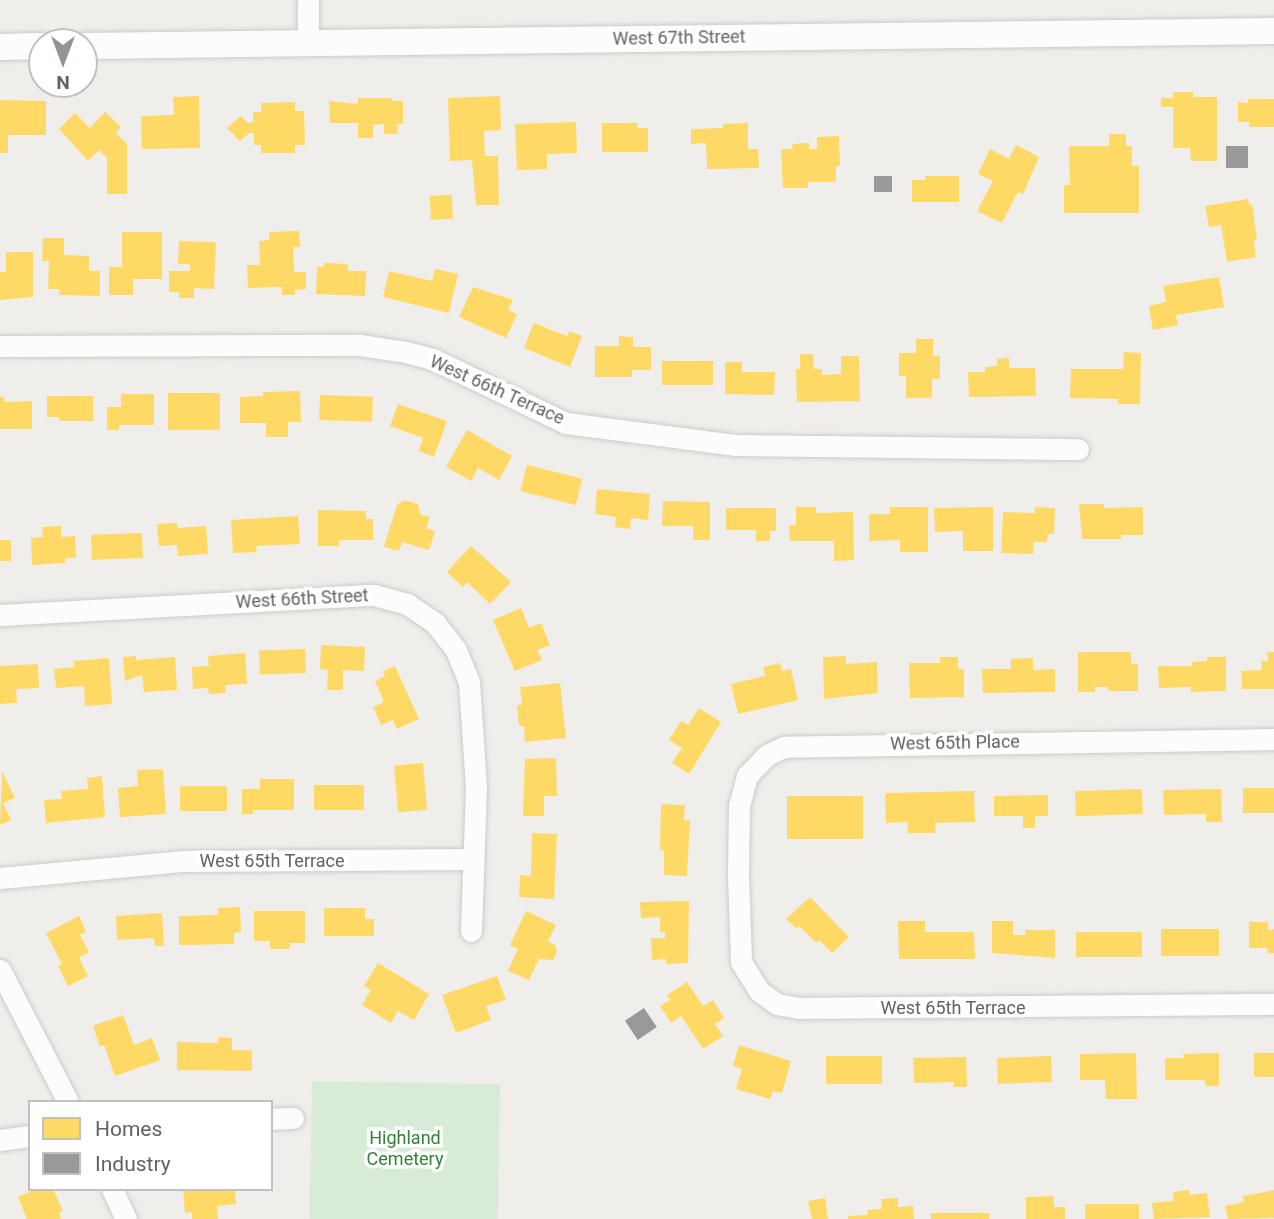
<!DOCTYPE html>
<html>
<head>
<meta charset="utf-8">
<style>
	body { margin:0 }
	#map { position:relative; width:1274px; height:1219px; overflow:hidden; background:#efeeea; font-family:Roboto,sans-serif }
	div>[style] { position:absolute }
	.green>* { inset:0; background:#d8ebd6; transform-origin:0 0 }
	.homes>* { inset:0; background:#ffd966; transform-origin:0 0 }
	.industry>* { inset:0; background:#999; transform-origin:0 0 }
	.roads { filter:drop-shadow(0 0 2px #cbcccc) drop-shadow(0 0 2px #cbcccc) }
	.minor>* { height:21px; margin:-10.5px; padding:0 10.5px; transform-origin:10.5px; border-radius:10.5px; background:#fdfcfc }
	.tertiary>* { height:26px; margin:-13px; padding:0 13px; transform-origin:13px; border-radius:13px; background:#fdfcfc }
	span { translate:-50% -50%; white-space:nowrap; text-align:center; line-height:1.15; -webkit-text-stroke:7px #fff; paint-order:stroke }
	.street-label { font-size:18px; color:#5f6368 }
	.park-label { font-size:18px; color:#348238 }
	.legend { position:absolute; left:28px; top:1100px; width:245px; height:91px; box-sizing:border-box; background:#fff; border:2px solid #bfc1c3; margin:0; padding:9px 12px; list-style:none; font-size:21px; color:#5f6368 }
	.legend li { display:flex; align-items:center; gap:14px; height:35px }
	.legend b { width:35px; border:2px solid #bfc1c3 }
	.north { position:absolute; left:28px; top:28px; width:70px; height:70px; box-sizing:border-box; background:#fff; border:2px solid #bfc1c3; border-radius:50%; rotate:180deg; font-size:19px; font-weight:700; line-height:28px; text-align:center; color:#5f6368 }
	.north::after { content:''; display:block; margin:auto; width:24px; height:32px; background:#919496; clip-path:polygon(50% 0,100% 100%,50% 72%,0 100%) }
</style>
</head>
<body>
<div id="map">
	<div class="green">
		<div style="left:312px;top:1081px;width:188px;height:138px;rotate:1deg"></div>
	</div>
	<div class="homes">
		<div style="clip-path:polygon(1173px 92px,1193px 92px,1193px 97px,1217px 97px,1217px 161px,1191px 161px,1190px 148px,1173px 148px,1173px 107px,1161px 107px,1161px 98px,1173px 98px)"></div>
		<div style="clip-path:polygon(199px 96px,200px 148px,142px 149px,141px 116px,174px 115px,173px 97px)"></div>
		<div style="clip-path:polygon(500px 96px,501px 130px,484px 131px,485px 156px,498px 156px,499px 205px,476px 205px,472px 160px,450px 161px,448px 98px)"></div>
		<div style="clip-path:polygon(358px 98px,392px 98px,392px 101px,403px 101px,403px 124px,397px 124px,398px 134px,384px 134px,384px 124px,373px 125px,373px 138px,358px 138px,358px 123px,330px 123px,329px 101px,358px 104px)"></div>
		<div style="clip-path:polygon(1248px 99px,1274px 99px,1274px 127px,1249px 127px,1249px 122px,1238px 122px,1238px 102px,1248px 103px)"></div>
		<div style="clip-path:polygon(0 100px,46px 101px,46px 135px,8px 135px,8px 153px,0 153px)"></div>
		<div style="clip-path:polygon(295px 102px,295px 111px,304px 111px,305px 145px,295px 145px,295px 153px,261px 153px,261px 145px,254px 145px,254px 133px,249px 133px,240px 141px,227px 128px,241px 116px,248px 123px,253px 122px,253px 112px,261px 112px,261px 103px)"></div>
		<div style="clip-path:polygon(105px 112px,121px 127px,116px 133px,127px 144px,127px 194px,107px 194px,107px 158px,99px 150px,88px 161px,59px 129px,75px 113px,90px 128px)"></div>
		<div style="clip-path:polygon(576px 122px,577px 153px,547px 154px,547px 169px,517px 170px,515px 124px)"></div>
		<div style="clip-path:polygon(602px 123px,637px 123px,637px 128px,648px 128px,648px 152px,602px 152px)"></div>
		<div style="clip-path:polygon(748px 123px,748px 149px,758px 149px,759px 168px,707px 169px,706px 143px,691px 144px,691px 129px,723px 128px,723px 124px)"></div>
		<div style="clip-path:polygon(1109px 134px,1126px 134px,1126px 146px,1132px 146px,1132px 166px,1139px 166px,1139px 213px,1064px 213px,1064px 185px,1070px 185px,1069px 146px,1109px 146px)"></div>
		<div style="clip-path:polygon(839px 136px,840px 166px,836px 166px,836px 182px,808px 182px,808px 188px,783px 188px,781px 149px,793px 149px,792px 144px,809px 143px,809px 149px,817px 149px,817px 137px)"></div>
		<div style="clip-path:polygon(1016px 145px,1039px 157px,1023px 194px,1018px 192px,1002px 223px,977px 211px,993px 181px,978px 174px,990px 149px,1009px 159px)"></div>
		<div style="clip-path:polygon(925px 176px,959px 176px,959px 202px,912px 202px,912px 180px,925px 180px)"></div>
		<div style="left:452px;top:195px;width:24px;height:22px;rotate:88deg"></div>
		<div style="clip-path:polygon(1248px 199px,1249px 205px,1252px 204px,1257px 239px,1254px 240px,1256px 257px,1227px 262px,1221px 225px,1209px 227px,1205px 206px)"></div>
		<div style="clip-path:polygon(299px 231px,300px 247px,293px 247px,294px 272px,306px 272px,306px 289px,295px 290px,295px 295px,282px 295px,282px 287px,248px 288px,247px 265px,260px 265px,259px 241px,269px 240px,269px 232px)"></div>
		<div style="clip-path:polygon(122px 232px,162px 232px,162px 279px,133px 279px,133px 295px,109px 295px,109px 267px,122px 267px)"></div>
		<div style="clip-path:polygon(43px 238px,64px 238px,64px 255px,89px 256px,89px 271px,100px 271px,100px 296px,59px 295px,59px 289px,48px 289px,49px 261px,42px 261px)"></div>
		<div style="clip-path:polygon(179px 241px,216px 242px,214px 289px,194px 288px,194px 298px,179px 298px,179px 292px,169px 292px,169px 271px,190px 271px,190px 264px,178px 264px)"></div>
		<div style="clip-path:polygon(6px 252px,33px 252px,33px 297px,0 300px,0 272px,6px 272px)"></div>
		<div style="clip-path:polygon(324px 263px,348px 264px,348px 271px,366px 271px,365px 296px,316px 294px,317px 267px,324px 267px)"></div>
		<div style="clip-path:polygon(435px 269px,458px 274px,449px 313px,383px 297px,389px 271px,432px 281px)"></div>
		<div style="clip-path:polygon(1219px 277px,1224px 307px,1176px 315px,1178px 325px,1153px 330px,1149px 306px,1166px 302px,1163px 286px)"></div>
		<div style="clip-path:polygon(473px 287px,513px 300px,508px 310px,517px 314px,506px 338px,459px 317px)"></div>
		<div style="clip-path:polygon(534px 323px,567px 336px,569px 331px,582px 336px,570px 367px,524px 348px)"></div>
		<div style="clip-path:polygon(619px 336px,633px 337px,633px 347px,651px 347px,651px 370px,632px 370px,632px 377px,595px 377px,595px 346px,619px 346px)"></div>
		<div style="clip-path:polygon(916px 339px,933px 339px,933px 356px,940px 356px,940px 379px,932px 379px,932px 398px,906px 398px,906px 376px,899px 376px,899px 353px,916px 353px)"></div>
		<div style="clip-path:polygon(1124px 352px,1141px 353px,1140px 404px,1118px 404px,1118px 399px,1070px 398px,1071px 369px,1123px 369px)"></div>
		<div style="clip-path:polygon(800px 354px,813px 354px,814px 369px,822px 369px,822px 375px,841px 374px,841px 356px,859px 356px,860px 401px,797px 402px,796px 369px,800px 369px)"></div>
		<div style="clip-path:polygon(1009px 358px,1009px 368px,1035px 368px,1036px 396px,969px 397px,968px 372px,985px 372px,985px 367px,997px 366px,997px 359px)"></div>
		<div style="left:713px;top:361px;width:24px;height:51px;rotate:90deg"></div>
		<div style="clip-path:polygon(725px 362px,742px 362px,742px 372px,775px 372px,774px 395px,725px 394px)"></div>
		<div style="clip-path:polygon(300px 391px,301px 422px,288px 422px,288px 437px,266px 437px,266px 423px,240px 423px,240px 397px,263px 396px,263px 392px)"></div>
		<div style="left:168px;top:393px;width:52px;height:37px"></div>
		<div style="clip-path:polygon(121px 394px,154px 394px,154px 425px,119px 425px,119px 430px,107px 430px,107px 407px,121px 407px)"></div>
		<div style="left:320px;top:395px;width:53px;height:25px;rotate:2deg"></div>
		<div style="clip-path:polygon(47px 396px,93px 396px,93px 421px,59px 421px,59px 417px,47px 417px)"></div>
		<div style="clip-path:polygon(0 397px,4px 397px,5px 402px,32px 401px,32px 429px,0 429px)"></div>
		<div style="clip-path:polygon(398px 404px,447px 421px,434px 457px,419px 451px,423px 438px,390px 426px)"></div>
		<div style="clip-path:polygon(467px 430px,512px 456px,499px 480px,478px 468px,471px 481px,446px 467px)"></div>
		<div style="left:527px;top:465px;width:57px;height:27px;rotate:14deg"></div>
		<div style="clip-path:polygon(597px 489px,650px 494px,648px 520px,631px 518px,630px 529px,615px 527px,616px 517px,595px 514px)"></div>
		<div style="clip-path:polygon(404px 500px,418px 504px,421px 515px,430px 517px,426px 528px,435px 531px,429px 550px,402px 542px,399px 551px,384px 547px,397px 505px)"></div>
		<div style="clip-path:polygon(663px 501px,710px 502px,710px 540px,693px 540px,693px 526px,662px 526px)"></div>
		<div style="clip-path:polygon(1079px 504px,1104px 504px,1104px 508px,1143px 507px,1143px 535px,1121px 535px,1121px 539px,1082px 539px)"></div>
		<div style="clip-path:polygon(796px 507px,816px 507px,816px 513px,853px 512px,854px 560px,834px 561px,834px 541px,790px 541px,789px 525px,796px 525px)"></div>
		<div style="clip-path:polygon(890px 507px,928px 507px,928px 552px,900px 552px,900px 540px,869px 541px,869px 514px,890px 514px)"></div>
		<div style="clip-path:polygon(993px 507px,993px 551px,963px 551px,963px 531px,935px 532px,934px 508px)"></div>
		<div style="clip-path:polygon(1035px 507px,1055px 508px,1054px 534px,1048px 534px,1047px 542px,1034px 542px,1033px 554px,1001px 553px,1003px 512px,1035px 513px)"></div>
		<div style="clip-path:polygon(726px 508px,776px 508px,776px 531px,770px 531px,770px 541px,756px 541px,756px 530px,726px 530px)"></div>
		<div style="clip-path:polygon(318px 510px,366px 511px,366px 519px,373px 519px,373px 540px,339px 540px,339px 546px,318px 546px)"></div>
		<div style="clip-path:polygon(298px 516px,300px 544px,256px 546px,257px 552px,233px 553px,231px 520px)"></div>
		<div style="clip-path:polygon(177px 523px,177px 528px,206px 526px,208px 554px,178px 556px,177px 545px,159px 546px,157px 524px)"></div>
		<div style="clip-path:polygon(61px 526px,61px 537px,75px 536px,76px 558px,65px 558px,65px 563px,32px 565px,31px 538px,43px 537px,42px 527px)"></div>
		<div style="left:142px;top:533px;width:25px;height:51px;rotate:88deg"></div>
		<div style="left:0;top:540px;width:11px;height:21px"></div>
		<div style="clip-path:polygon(471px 546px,511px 582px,490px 604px,467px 582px,463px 587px,447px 572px)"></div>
		<div style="clip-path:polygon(521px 608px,529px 628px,541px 623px,550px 645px,537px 650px,542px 660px,515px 671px,493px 620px)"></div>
		<div style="clip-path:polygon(321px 645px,365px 647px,364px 671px,343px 670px,343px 690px,327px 690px,328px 670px,320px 669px)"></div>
		<div style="left:305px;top:649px;width:24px;height:46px;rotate:88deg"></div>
		<div style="clip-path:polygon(1078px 652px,1131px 652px,1131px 664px,1138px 664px,1138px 691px,1108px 691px,1108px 687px,1095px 687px,1095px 692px,1078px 692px)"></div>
		<div style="clip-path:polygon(1267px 652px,1274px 652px,1274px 689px,1242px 689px,1241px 671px,1262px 670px,1261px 661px,1268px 661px)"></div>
		<div style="clip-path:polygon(245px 653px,247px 684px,225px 685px,226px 693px,209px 694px,208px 688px,193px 689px,192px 667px,209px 666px,208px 656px)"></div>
		<div style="clip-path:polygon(136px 656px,136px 660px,175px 657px,177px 690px,144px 692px,142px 675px,125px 681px,123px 657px)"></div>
		<div style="clip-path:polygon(846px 656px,846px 664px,877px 662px,878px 693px,824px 699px,823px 657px)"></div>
		<div style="clip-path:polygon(940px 657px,958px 657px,958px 669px,964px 669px,964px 697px,910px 698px,909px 663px,940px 663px)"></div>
		<div style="clip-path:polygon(1207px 657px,1226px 657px,1226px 691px,1191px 692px,1191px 687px,1159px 688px,1158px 666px,1192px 666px,1192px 662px,1207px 661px)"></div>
		<div style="clip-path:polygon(109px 658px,112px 704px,85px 706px,84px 686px,56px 688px,54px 669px,74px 667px,74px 661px)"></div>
		<div style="clip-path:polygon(1033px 658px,1033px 670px,1055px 669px,1055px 692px,983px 693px,982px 669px,1011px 669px,1011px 659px)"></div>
		<div style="clip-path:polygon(780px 663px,782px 671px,791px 669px,798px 700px,738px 714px,731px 684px,765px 676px,763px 667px)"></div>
		<div style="clip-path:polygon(38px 664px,39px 688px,16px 689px,17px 703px,0 704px,0 666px)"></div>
		<div style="clip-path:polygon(395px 666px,419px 719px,397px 729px,393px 720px,381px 725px,373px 707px,384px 702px,375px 681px,385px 676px,383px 671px)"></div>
		<div style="clip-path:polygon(560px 683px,566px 738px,525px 742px,524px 726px,519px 726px,517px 705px,522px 705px,520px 687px)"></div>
		<div style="clip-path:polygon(699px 708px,721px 722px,689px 774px,672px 763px,682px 748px,669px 740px,681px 721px,688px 725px)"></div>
		<div style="clip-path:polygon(556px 758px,557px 796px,544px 796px,544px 816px,523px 816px,525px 759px)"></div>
		<div style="left:423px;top:763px;width:47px;height:29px;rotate:85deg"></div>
		<div style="clip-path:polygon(163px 769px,166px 814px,120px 817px,118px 788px,138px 786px,137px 770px)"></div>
		<div style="clip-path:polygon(2px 771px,15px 798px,3px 803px,11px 820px,0 825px)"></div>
		<div style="clip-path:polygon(102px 776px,105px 817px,46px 823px,44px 800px,62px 799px,61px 791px,88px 789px,87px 778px)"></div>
		<div style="clip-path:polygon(260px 779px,294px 779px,294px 810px,253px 810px,253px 814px,242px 814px,242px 789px,260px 789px)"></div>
		<div style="left:314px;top:785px;width:50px;height:25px"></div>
		<div style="left:227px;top:786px;width:25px;height:47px;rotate:90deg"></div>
		<div style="left:1243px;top:788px;width:31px;height:25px"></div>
		<div style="left:1142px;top:789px;width:25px;height:67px;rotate:88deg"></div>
		<div style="clip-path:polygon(1221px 789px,1222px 822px,1206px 822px,1206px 814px,1164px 815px,1163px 790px)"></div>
		<div style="clip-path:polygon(974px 791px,975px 822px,935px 823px,936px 833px,908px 833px,907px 822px,886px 823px,885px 793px)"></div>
		<div style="clip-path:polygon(1048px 795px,1048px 816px,1035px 816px,1035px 828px,1023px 828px,1023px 816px,994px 816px,994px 796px)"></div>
		<div style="left:863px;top:796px;width:43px;height:76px;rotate:90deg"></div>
		<div style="clip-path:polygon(661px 804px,685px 805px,684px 820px,690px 820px,687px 876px,664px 875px,664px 850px,660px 850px)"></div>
		<div style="clip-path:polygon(532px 833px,557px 834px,554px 899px,519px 897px,520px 875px,531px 876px)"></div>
		<div style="clip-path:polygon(810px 897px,849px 937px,832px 953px,819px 940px,816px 943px,799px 926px,797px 929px,786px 919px)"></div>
		<div style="clip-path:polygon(689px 901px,688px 963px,666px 964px,666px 959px,652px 960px,651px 938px,665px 938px,665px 932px,660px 932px,660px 917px,641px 918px,640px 902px)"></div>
		<div style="clip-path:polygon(240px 907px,241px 932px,234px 933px,234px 944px,179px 945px,179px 916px,218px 915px,218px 908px)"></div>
		<div style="clip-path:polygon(324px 908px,365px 908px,365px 919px,374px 919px,374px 936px,324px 936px)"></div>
		<div style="clip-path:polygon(254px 911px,305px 911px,305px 943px,290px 943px,290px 949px,270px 949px,270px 941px,254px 941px)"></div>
		<div style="clip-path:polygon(526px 911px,556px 925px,548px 941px,555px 945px,557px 952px,553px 960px,539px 959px,529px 980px,508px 971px,518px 949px,510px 945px)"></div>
		<div style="clip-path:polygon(162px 913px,164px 946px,155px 946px,154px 938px,117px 940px,116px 916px)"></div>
		<div style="clip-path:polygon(79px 916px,86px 932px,80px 935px,89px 952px,79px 958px,88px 976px,68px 986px,58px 966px,62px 964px,46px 933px)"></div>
		<div style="clip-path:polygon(898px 921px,925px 921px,925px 932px,974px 932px,975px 959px,899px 959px)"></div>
		<div style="clip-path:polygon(992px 921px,1013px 921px,1013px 935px,1025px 935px,1025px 930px,1055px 930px,1055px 958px,992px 953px)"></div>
		<div style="clip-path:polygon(1249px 922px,1268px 922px,1268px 930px,1274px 929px,1274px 953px,1268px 953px,1267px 948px,1249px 948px)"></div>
		<div style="left:1219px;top:929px;width:27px;height:58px;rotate:90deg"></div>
		<div style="left:1142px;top:932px;width:25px;height:66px;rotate:90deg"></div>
		<div style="clip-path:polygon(378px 963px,429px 994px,414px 1020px,398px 1011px,391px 1023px,362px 1005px,371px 990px,364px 986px)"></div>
		<div style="clip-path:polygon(497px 976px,506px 1000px,486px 1006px,491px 1020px,456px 1033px,442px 995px)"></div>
		<div style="clip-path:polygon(687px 982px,703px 1006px,713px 1000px,724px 1018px,715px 1024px,723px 1036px,703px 1049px,681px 1016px,671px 1023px,660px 1006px,670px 1000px,667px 995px)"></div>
		<div style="clip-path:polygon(123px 1015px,134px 1045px,152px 1038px,160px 1060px,115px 1076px,104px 1045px,100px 1047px,93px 1026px)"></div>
		<div style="clip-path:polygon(218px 1037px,232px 1038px,232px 1050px,252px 1050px,252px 1071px,177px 1070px,177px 1042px,218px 1043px)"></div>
		<div style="clip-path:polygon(739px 1045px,791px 1061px,782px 1093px,773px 1091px,770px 1099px,736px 1089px,742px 1069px,733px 1066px)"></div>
		<div style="clip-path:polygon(1136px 1053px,1137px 1099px,1106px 1099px,1105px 1080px,1080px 1080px,1080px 1054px)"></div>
		<div style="clip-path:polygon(1219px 1053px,1219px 1086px,1206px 1086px,1205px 1080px,1165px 1080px,1165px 1058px,1184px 1058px,1183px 1054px)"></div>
		<div style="left:1274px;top:1053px;width:24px;height:20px;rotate:90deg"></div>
		<div style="left:882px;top:1056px;width:28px;height:56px;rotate:90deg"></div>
		<div style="left:1051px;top:1056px;width:26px;height:54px;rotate:88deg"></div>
		<div style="clip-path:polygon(966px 1057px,967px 1087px,954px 1087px,954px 1082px,914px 1083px,913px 1058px)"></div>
		<div style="clip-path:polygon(35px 1189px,53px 1189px,63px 1211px,59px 1213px,61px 1219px,27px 1219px,18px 1197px)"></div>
		<div style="clip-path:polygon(183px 1189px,235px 1189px,236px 1204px,217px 1206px,218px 1219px,192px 1219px,192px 1212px,185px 1213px)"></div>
		<div style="clip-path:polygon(1189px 1190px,1190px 1195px,1207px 1193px,1210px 1217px,1154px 1219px,1152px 1203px,1174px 1201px,1173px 1192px)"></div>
		<div style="clip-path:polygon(1274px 1190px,1274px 1218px,1228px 1219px,1225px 1206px,1244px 1202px,1243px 1196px)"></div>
		<div style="clip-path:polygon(1054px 1196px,1054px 1207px,1065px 1207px,1065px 1219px,1026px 1219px,1026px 1197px)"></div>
		<div style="clip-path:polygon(825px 1198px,828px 1219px,812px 1219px,808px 1201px)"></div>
		<div style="clip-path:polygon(898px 1198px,898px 1207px,913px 1206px,914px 1219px,848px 1219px,848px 1216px,868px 1215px,867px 1210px,882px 1209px,881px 1199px)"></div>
		<div style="left:1139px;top:1204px;width:15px;height:54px;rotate:90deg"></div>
		<div style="left:931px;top:1213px;width:58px;height:6px"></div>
	</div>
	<div class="industry">
		<div style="left:1248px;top:146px;width:22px;height:22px;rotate:90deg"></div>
		<div style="left:874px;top:176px;width:18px;height:16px"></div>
		<div style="left:644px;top:1008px;width:23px;height:23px;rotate:56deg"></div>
	</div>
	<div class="roads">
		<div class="minor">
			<div style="left:308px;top:43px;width:43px;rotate:-90deg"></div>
			<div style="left:0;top:346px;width:360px;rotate:-0.2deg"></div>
			<div style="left:360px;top:345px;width:47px;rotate:8.7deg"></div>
			<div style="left:406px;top:352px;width:30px;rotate:15deg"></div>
			<div style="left:435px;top:360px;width:145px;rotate:25.7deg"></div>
			<div style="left:566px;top:423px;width:170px;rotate:7.4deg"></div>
			<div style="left:735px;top:445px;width:343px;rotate:0.7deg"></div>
			<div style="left:0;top:615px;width:375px;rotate:-3.1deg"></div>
			<div style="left:374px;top:595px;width:34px;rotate:15deg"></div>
			<div style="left:407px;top:604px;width:34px;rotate:34deg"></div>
			<div style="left:435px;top:623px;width:34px;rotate:52deg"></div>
			<div style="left:456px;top:650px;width:35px;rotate:68deg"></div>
			<div style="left:469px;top:682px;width:106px;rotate:86.2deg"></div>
			<div style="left:476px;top:788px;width:143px;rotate:92deg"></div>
			<div style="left:1274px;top:739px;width:490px;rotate:179.1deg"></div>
			<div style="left:784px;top:747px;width:19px;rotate:155deg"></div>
			<div style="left:767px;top:755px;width:29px;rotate:134deg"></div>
			<div style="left:747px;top:776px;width:30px;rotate:105deg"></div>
			<div style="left:739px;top:805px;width:70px;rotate:90.8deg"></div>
			<div style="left:738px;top:875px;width:87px;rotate:88deg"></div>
			<div style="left:741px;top:962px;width:34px;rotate:58deg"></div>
			<div style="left:759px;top:991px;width:22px;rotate:36deg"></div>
			<div style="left:777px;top:1004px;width:22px;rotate:10deg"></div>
			<div style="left:799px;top:1008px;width:475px;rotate:-0.5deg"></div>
			<div style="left:0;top:878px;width:185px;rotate:-5.3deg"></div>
			<div style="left:184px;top:861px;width:289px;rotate:-0.4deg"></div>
			<div style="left:0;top:970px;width:148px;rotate:62.7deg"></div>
			<div style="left:271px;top:1119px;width:22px;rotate:-3deg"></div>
			<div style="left:0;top:1140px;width:30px;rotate:-8deg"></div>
			<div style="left:112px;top:1189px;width:33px;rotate:65deg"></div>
		</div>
		<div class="tertiary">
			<div style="left:84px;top:46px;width:1190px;rotate:-0.72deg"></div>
			<div style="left:0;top:47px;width:42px;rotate:-1.4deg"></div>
		</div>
	</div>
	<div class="street-label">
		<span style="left:679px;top:38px;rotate:-1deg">West 67th Street</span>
		<span style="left:497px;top:390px;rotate:24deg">West 66th Terrace</span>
		<span style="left:302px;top:599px;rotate:-3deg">West 66th Street</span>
		<span style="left:955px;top:743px;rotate:-1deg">West 65th Place</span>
		<span style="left:272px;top:861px">West 65th Terrace</span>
		<span style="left:953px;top:1008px">West 65th Terrace</span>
	</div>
	<div class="park-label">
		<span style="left:405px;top:1149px">Highland<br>Cemetery</span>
	</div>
	<ul class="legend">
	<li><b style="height:19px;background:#ffd966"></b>Homes</li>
	<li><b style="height:19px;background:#999"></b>Industry</li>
	</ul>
	<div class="north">N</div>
</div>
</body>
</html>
